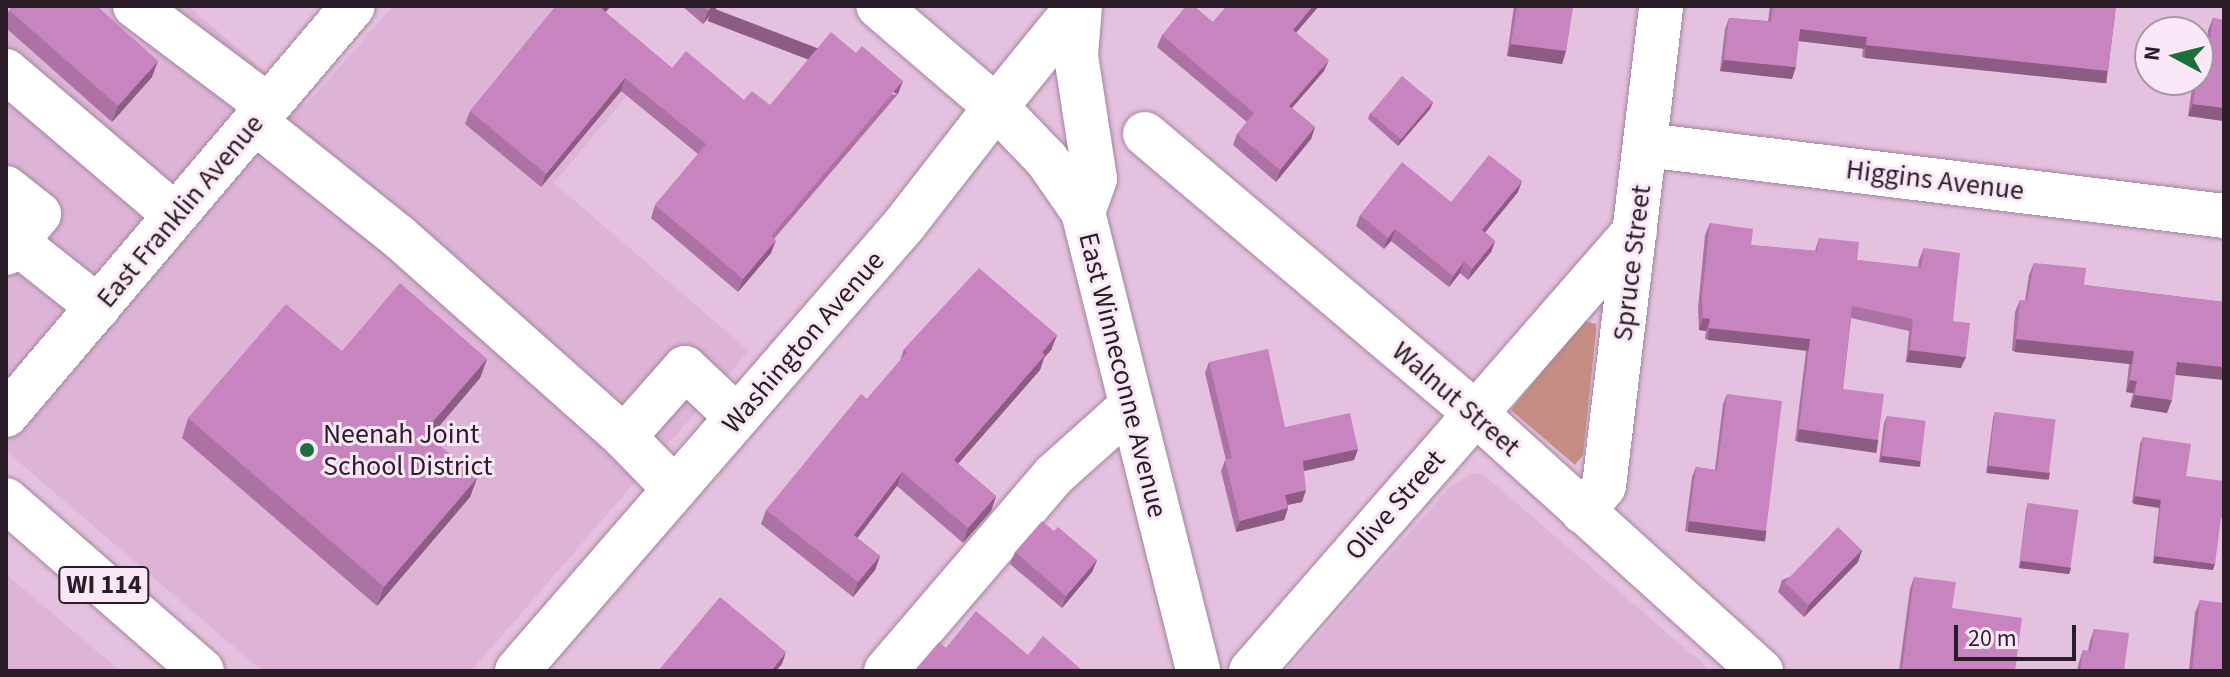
<!DOCTYPE html>
<html>
<head>
<meta charset="utf-8">
<style>
	body { margin:0 }
	#map { position:relative; width:2230px; height:677px; overflow:hidden; background:#e4c1de; font-family:"Source Sans 3",sans-serif }
	div>[style] { position:absolute }
	.built>* { inset:0; background:#ddb4d6 }
	.green>* { inset:0; background:#c68e82 }
	.roads { filter:drop-shadow(0 0 2px #a4829e) drop-shadow(0 0 2px #a4829e) }
	.minor>* { height:44px; margin:-22px; padding:0 22px; transform-origin:22px; border-radius:22px; background:#fff }
	.major>* { height:44px; margin:-22px; padding:0 22px; transform-origin:22px; border-radius:22px; background:#fff }
	.wall>* { inset:0; background:#ac72a3 }
	.shaded-wall>* { inset:0; background:#8c5c85; transform-origin:0 0 }
	.building>* { inset:0; background:#c884be; transform-origin:0 0 }
	.dots>* { width:22px; height:22px; translate:-50% -50%; box-sizing:border-box; border:4px solid #fae8f7; border-radius:50% }
	span { translate:-50% -50%; white-space:nowrap; text-align:center; line-height:1.15; -webkit-text-stroke:6px #fae8f7; paint-order:stroke }
	.shield-label span { padding:2px 6px; background:#fae8f7; border:2px solid; border-radius:6px; -webkit-text-stroke-width:0 }
	.shield-label { font-size:26px; color:#2a1d28; font-weight:700 }
	.street-label { font-size:28px; color:#2a1d28 }
	.poi-label { font-size:28px; color:#2a1d28 }
	.left { translate:0 -50%; text-align:left }
	.frame { position:absolute; inset:0; border:8px solid #2a1d28; pointer-events:none }
	.north { position:absolute; left:2134px; top:16px; width:80px; height:80px; box-sizing:border-box; background:#fae8f7; border:2px solid #a797a4; border-radius:50%; rotate:277deg; font-size:22px; font-weight:700; line-height:32px; text-align:center; color:#2a1d28 }
	.north::after { content:''; display:block; margin:auto; width:28px; height:36px; background:#1e6d3c; clip-path:polygon(50% 0,100% 100%,50% 72%,0 100%) }
	.scale { position:absolute; left:1954px; top:625px; width:122px; height:36px; box-sizing:border-box; border:4px solid #2a1d28; border-top:0; padding-left:10px; font-size:24px; line-height:28px; white-space:nowrap; color:#2a1d28; -webkit-text-stroke:6px #fae8f7; paint-order:stroke }
</style>
</head>
<body>
<div id="map">
	<div class="built">
		<div style="clip-path:polygon(6px 6px,188px 6px,305px 106px,393px 6px,590px 6px,656px 61px,554px 183px,749px 351px,471px 671px,262px 671px,6px 451px)"></div>
		<div style="clip-path:polygon(1474px 473px,1484px 475px,1711px 671px,1286px 671px,1451px 486px)"></div>
		<div style="clip-path:polygon(6px 574px,120px 671px,6px 671px)"></div>
	</div>
	<div class="green">
		<div style="clip-path:polygon(1584px 321px,1596px 324px,1596px 332px,1583px 455px,1575px 465px,1511px 410px)"></div>
	</div>
	<div class="roads">
		<div class="minor">
			<div style="left:135px;top:6px;width:166px;rotate:36.9deg"></div>
			<div style="left:6px;top:71px;width:222px;rotate:40.4deg"></div>
			<div style="left:255px;top:122px;width:183px;rotate:38.6deg"></div>
			<div style="left:398px;top:236px;width:302px;rotate:41.6deg"></div>
			<div style="left:1145px;top:134px;width:431px;rotate:40.2deg"></div>
			<div style="left:1474px;top:412px;width:387px;rotate:42.1deg"></div>
			<div style="left:1646px;top:145px;width:582px;rotate:7deg"></div>
			<div style="left:6px;top:188px;width:42px;rotate:38.2deg"></div>
			<div style="left:39px;top:214px;width:51px;rotate:130.2deg"></div>
			<div style="left:16px;top:242px;width:105px;rotate:38.4deg"></div>
			<div style="left:6px;top:415px;width:536px;rotate:-49.69deg"></div>
			<div style="left:675px;top:489px;width:73px;rotate:-134.4deg"></div>
			<div style="left:624px;top:437px;width:92px;rotate:-48.5deg"></div>
			<div style="left:685px;top:368px;width:71px;rotate:43.3deg"></div>
			<div style="left:1583px;top:512px;width:33px;rotate:-51deg"></div>
			<div style="left:1604px;top:486px;width:483px;rotate:-83.2deg"></div>
			<div style="left:517px;top:671px;width:590px;rotate:-49.05deg"></div>
			<div style="left:904px;top:225px;width:150px;rotate:-52.1deg"></div>
			<div style="left:996px;top:107px;width:155px;rotate:-139.4deg"></div>
			<div style="left:886px;top:671px;width:258px;rotate:-49.4deg"></div>
			<div style="left:1054px;top:475px;width:101px;rotate:-41.8deg"></div>
			<div style="left:1251px;top:671px;width:584px;rotate:-48.89deg"></div>
		</div>
		<div class="major">
			<div style="left:1078px;top:6px;width:130px;rotate:129.1deg"></div>
			<div style="left:996px;top:107px;width:74px;rotate:46.1deg"></div>
			<div style="left:1047px;top:160px;width:63px;rotate:55.3deg"></div>
			<div style="left:1083px;top:212px;width:473px;rotate:75.9deg"></div>
			<div style="left:1080px;top:6px;width:50px;rotate:94.6deg"></div>
			<div style="left:1076px;top:56px;width:124px;rotate:81.2deg"></div>
			<div style="left:1095px;top:179px;width:35px;rotate:110deg"></div>
			<div style="left:6px;top:500px;width:260px;rotate:41.1deg"></div>
		</div>
	</div>
	<div class="wall">
		<div style="clip-path:polygon(556px 6px,611px 6px,605px 12px,672px 68px,744px 100px,770px 105px,898px 94px,774px 239px,771px 253px,738px 292px,651px 218px,655px 205px,698px 154px,621px 91px,541px 187px,465px 124px,470px 111px)"></div>
		<div style="clip-path:polygon(682px 6px,718px 6px,703px 24px)"></div>
		<div style="clip-path:polygon(1227px 6px,1319px 6px,1296px 32px,1324px 71px,1292px 108px,1315px 127px,1311px 139px,1276px 182px,1233px 145px,1237px 134px,1247px 122px,1157px 47px,1162px 35px,1213px 22px)"></div>
		<div style="clip-path:polygon(1514px 6px,1573px 6px,1566px 51px,1562px 64px,1507px 56px)"></div>
		<div style="clip-path:polygon(1770px 6px,2116px 6px,2108px 71px,2104px 83px,1862px 57px,1863px 48px,1798px 41px,1792px 79px,1720px 71px,1725px 29px,1729px 18px,1768px 21px)"></div>
		<div style="clip-path:polygon(9px 10px,152px 77px,112px 122px,6px 28px,6px 19px)"></div>
		<div style="clip-path:polygon(2213px 18px,2224px 20px,2224px 121px,2188px 116px,2193px 80px,2198px 80px,2198px 53px,2200px 47px,2206px 48px,2208px 30px)"></div>
		<div style="clip-path:polygon(1433px 102px,1430px 109px,1398px 146px,1368px 119px,1370px 113px)"></div>
		<div style="clip-path:polygon(1518px 192px,1485px 232px,1495px 241px,1491px 252px,1468px 280px,1460px 273px,1449px 287px,1391px 241px,1384px 249px,1356px 226px,1360px 215px)"></div>
		<div style="clip-path:polygon(1710px 223px,1751px 245px,1815px 251px,1819px 238px,1857px 260px,1918px 267px,1919px 260px,1924px 248px,1953px 321px,1961px 368px,1906px 362px,1909px 331px,1851px 318px,1843px 389px,1878px 440px,1873px 451px,1795px 441px,1806px 351px,1705px 339px,1706px 331px,1699px 330px,1698px 308px,1705px 235px)"></div>
		<div style="clip-path:polygon(2034px 263px,2084px 285px,2224px 302px,2224px 380px,2175px 374px,2167px 413px,2130px 407px,2133px 393px,2126px 392px,2129px 364px,2012px 351px,2015px 312px,2020px 300px,2025px 301px,2029px 275px)"></div>
		<div style="clip-path:polygon(1057px 335px,1051px 350px,1044px 358px,1040px 370px,958px 464px,996px 496px,991px 511px,963px 543px,897px 486px,857px 538px,880px 556px,875px 570px,853px 597px,761px 524px,766px 510px,867px 399px,900px 361px,904px 349px)"></div>
		<div style="clip-path:polygon(342px 351px,487px 359px,480px 378px,430px 437px,477px 478px,470px 497px,377px 606px,182px 438px,188px 418px)"></div>
		<div style="clip-path:polygon(1209px 362px,1285px 427px,1358px 449px,1354px 460px,1304px 471px,1302px 502px,1288px 505px,1288px 508px,1284px 520px,1236px 532px,1221px 471px,1225px 460px,1226px 460px,1205px 373px)"></div>
		<div style="clip-path:polygon(1727px 394px,1766px 531px,1762px 541px,1685px 531px,1692px 477px,1696px 467px,1715px 470px,1723px 404px)"></div>
		<div style="clip-path:polygon(1995px 412px,2050px 473px,2047px 480px,1986px 473px,1993px 418px)"></div>
		<div style="clip-path:polygon(1887px 416px,1918px 467px,1879px 462px,1884px 423px)"></div>
		<div style="clip-path:polygon(2143px 437px,2186px 476px,2213px 570px,2153px 563px,2159px 507px,2132px 503px,2140px 444px)"></div>
		<div style="clip-path:polygon(2028px 503px,2071px 568px,2069px 574px,2019px 568px,2026px 510px)"></div>
		<div style="clip-path:polygon(1054px 531px,1097px 560px,1092px 572px,1062px 608px,1010px 564px,1015px 552px)"></div>
		<div style="clip-path:polygon(1862px 550px,1858px 562px,1804px 617px,1778px 592px,1782px 580px)"></div>
		<div style="clip-path:polygon(1914px 577px,1952px 608px,2015px 671px,1899px 671px,1910px 589px)"></div>
		<div style="clip-path:polygon(2200px 600px,2224px 671px,2189px 671px,2195px 613px)"></div>
		<div style="clip-path:polygon(2094px 629px,2124px 671px,2077px 671px,2079px 662px,2083px 650px,2088px 651px,2090px 641px)"></div>
	</div>
	<div class="shaded-wall">
		<div style="clip-path:polygon(604px 6px,611px 6px,597px 22px,602px 9px)"></div>
		<div style="clip-path:polygon(712px 6px,718px 6px,703px 24px,708px 11px)"></div>
		<div style="clip-path:polygon(1313px 6px,1319px 6px,1289px 41px,1293px 30px)"></div>
		<div style="left:1800px;top:29px;width:67px;height:12px;rotate:7deg"></div>
		<div style="clip-path:polygon(1511px 44px,1566px 51px,1562px 64px,1507px 56px)"></div>
		<div style="left:1866px;top:45px;width:243px;height:13px;rotate:6deg"></div>
		<div style="clip-path:polygon(1329px 60px,1324px 71px,1284px 117px,1289px 106px)"></div>
		<div style="clip-path:polygon(1724px 60px,1796px 67px,1792px 79px,1720px 71px)"></div>
		<div style="clip-path:polygon(158px 61px,152px 77px,112px 122px,118px 106px)"></div>
		<div style="clip-path:polygon(625px 78px,621px 91px,541px 187px,546px 174px)"></div>
		<div style="left:903px;top:81px;width:14px;height:204px;rotate:111deg"></div>
		<div style="clip-path:polygon(1433px 102px,1430px 109px,1398px 146px,1400px 139px)"></div>
		<div style="clip-path:polygon(2193px 104px,2224px 108px,2224px 121px,2188px 116px)"></div>
		<div style="clip-path:polygon(1315px 127px,1311px 139px,1276px 182px,1280px 170px)"></div>
		<div style="clip-path:polygon(1522px 181px,1518px 192px,1478px 241px,1482px 230px)"></div>
		<div style="clip-path:polygon(1395px 229px,1391px 241px,1384px 249px,1388px 238px)"></div>
		<div style="clip-path:polygon(776px 240px,771px 253px,738px 292px,743px 279px)"></div>
		<div style="clip-path:polygon(1495px 241px,1491px 252px,1468px 280px,1472px 269px)"></div>
		<div style="clip-path:polygon(1464px 262px,1460px 273px,1449px 287px,1453px 276px)"></div>
		<div style="clip-path:polygon(1703px 318px,1710px 319px,1706px 331px,1699px 330px)"></div>
		<div style="left:1709px;top:328px;width:102px;height:12px;rotate:6deg"></div>
		<div style="clip-path:polygon(1057px 335px,1051px 350px,1044px 358px,1040px 370px,948px 475px,954px 460px)"></div>
		<div style="left:2016px;top:339px;width:119px;height:13px;rotate:6deg"></div>
		<div style="clip-path:polygon(1910px 350px,1966px 357px,1961px 368px,1906px 362px)"></div>
		<div style="clip-path:polygon(487px 359px,480px 378px,418px 451px,424px 432px)"></div>
		<div style="left:2177px;top:362px;width:47px;height:13px;rotate:6deg"></div>
		<div style="clip-path:polygon(2130px 380px,2137px 381px,2133px 393px,2126px 392px)"></div>
		<div style="clip-path:polygon(2135px 395px,2172px 400px,2167px 413px,2130px 407px)"></div>
		<div style="left:1799px;top:429px;width:80px;height:13px;rotate:8deg"></div>
		<div style="clip-path:polygon(1358px 449px,1354px 460px,1299px 472px,1303px 461px)"></div>
		<div style="left:1881px;top:456px;width:40px;height:6px;rotate:7deg"></div>
		<div style="left:1988px;top:466px;width:62px;height:7px;rotate:6deg"></div>
		<div style="clip-path:polygon(902px 472px,897px 486px,849px 549px,854px 535px)"></div>
		<div style="clip-path:polygon(477px 478px,470px 497px,377px 606px,384px 587px)"></div>
		<div style="clip-path:polygon(1306px 490px,1302px 502px,1281px 506px,1285px 495px)"></div>
		<div style="clip-path:polygon(996px 496px,991px 511px,963px 543px,968px 528px)"></div>
		<div style="left:2135px;top:496px;width:26px;height:8px;rotate:9deg"></div>
		<div style="clip-path:polygon(1288px 508px,1284px 520px,1236px 532px,1240px 521px)"></div>
		<div style="left:1689px;top:521px;width:78px;height:11px;rotate:7deg"></div>
		<div style="clip-path:polygon(1862px 550px,1858px 562px,1804px 617px,1809px 604px)"></div>
		<div style="clip-path:polygon(880px 556px,875px 570px,853px 597px,858px 582px)"></div>
		<div style="clip-path:polygon(2155px 556px,2215px 564px,2213px 570px,2153px 563px)"></div>
		<div style="clip-path:polygon(1097px 560px,1092px 572px,1062px 608px,1066px 596px)"></div>
		<div style="clip-path:polygon(2021px 561px,2071px 568px,2069px 574px,2019px 568px)"></div>
		<div style="clip-path:polygon(786px 652px,782px 664px,776px 671px,771px 671px)"></div>
	</div>
	<div class="building">
		<div style="clip-path:polygon(13px 6px,97px 6px,158px 61px,118px 106px,9px 10px)"></div>
		<div style="clip-path:polygon(556px 6px,604px 6px,602px 9px,672px 68px,686px 51px,744px 100px,752px 91px,770px 105px,831px 32px,856px 53px,862px 46px,903px 81px,771px 236px,776px 240px,743px 279px,655px 205px,706px 144px,625px 78px,546px 174px,470px 111px)"></div>
		<div style="clip-path:polygon(702px 6px,712px 6px,708px 11px)"></div>
		<div style="clip-path:polygon(1186px 6px,1194px 6px,1213px 22px,1227px 6px,1313px 6px,1293px 30px,1329px 60px,1289px 106px,1315px 127px,1280px 170px,1237px 134px,1254px 113px,1162px 35px)"></div>
		<div style="clip-path:polygon(1517px 6px,1573px 6px,1566px 51px,1511px 44px)"></div>
		<div style="clip-path:polygon(1773px 6px,2116px 6px,2108px 71px,1866px 45px,1867px 37px,1800px 29px,1796px 67px,1724px 60px,1729px 18px,1771px 22px)"></div>
		<div style="clip-path:polygon(2213px 18px,2224px 20px,2224px 108px,2193px 104px,2196px 80px,2198px 80px,2198px 63px,2200px 47px,2209px 49px)"></div>
		<div style="left:1402px;top:76px;width:40px;height:49px;rotate:40deg"></div>
		<div style="clip-path:polygon(1489px 155px,1522px 181px,1482px 230px,1495px 241px,1472px 269px,1464px 262px,1453px 276px,1395px 229px,1388px 238px,1360px 215px,1402px 162px,1451px 202px)"></div>
		<div style="clip-path:polygon(1710px 223px,1753px 229px,1751px 245px,1817px 251px,1819px 238px,1859px 242px,1857px 260px,1921px 268px,1924px 248px,1960px 253px,1953px 321px,1970px 323px,1966px 357px,1910px 350px,1913px 319px,1852px 306px,1843px 389px,1884px 394px,1878px 440px,1799px 429px,1810px 339px,1709px 328px,1710px 319px,1703px 318px,1702px 296px)"></div>
		<div style="clip-path:polygon(2034px 263px,2086px 268px,2084px 285px,2224px 302px,2224px 367px,2177px 362px,2172px 400px,2135px 395px,2137px 381px,2130px 380px,2134px 351px,2016px 339px,2020px 300px,2027px 301px)"></div>
		<div style="clip-path:polygon(979px 268px,1057px 335px,1042px 352px,1045px 355px,954px 460px,996px 496px,968px 528px,902px 472px,854px 535px,880px 556px,858px 582px,766px 510px,861px 394px,867px 399px,907px 352px,904px 349px)"></div>
		<div style="clip-path:polygon(400px 283px,487px 359px,424px 432px,477px 478px,384px 587px,188px 418px,286px 304px,342px 351px)"></div>
		<div style="clip-path:polygon(1268px 349px,1285px 427px,1350px 413px,1358px 449px,1303px 461px,1306px 490px,1285px 495px,1288px 508px,1240px 521px,1225px 460px,1232px 458px,1209px 362px)"></div>
		<div style="clip-path:polygon(1727px 394px,1782px 401px,1766px 531px,1689px 521px,1696px 467px,1717px 470px)"></div>
		<div style="left:1995px;top:412px;width:61px;height:54px;rotate:7deg"></div>
		<div style="left:1887px;top:416px;width:39px;height:40px;rotate:7deg"></div>
		<div style="clip-path:polygon(2143px 437px,2191px 444px,2186px 476px,2224px 481px,2224px 519px,2221px 518px,2215px 564px,2155px 556px,2161px 500px,2135px 496px)"></div>
		<div style="left:2028px;top:503px;width:51px;height:58px;rotate:8deg"></div>
		<div style="clip-path:polygon(1042px 521px,1054px 531px,1058px 527px,1097px 560px,1066px 596px,1015px 552px)"></div>
		<div style="left:1838px;top:527px;width:33px;height:77px;rotate:44deg"></div>
		<div style="clip-path:polygon(1914px 577px,1956px 582px,1952px 608px,2022px 618px,2015px 671px,1908px 671px,1902px 670px)"></div>
		<div style="clip-path:polygon(720px 597px,786px 652px,771px 671px,658px 671px)"></div>
		<div style="clip-path:polygon(2200px 600px,2224px 603px,2224px 671px,2192px 671px)"></div>
		<div style="clip-path:polygon(976px 611px,1028px 655px,1043px 636px,1083px 671px,914px 671px,939px 642px,946px 648px)"></div>
		<div style="clip-path:polygon(2094px 629px,2129px 633px,2124px 671px,2080px 671px,2083px 650px,2091px 651px)"></div>
	</div>
	<div class="dots">
		<div style="left:307px;top:450px;background:#1e6d3c"></div>
	</div>
	<div class="shield-label">
		<span style="left:104px;top:585px">WI 114</span>
	</div>
	<div class="street-label">
		<span style="left:1935px;top:180px;rotate:7deg">Higgins Avenue</span>
		<span style="left:180px;top:211px;rotate:-50deg">East Franklin Avenue</span>
		<span style="left:1632px;top:263px;rotate:-83deg">Spruce Street</span>
		<span style="left:803px;top:342px;rotate:-49deg">Washington Avenue</span>
		<span style="left:1123px;top:375px;rotate:76deg">East Winneconne Avenue</span>
		<span style="left:1456px;top:399px;rotate:41deg">Walnut Street</span>
		<span style="left:1395px;top:505px;rotate:-49deg">Olive Street</span>
	</div>
	<div class="poi-label">
		<span class="left" style="left:323px;top:450px">Neenah Joint<br>School District</span>
	</div>
	<div class="frame"></div>
	<div class="north">N</div>
	<div class="scale">20 m</div>
</div>
</body>
</html>
